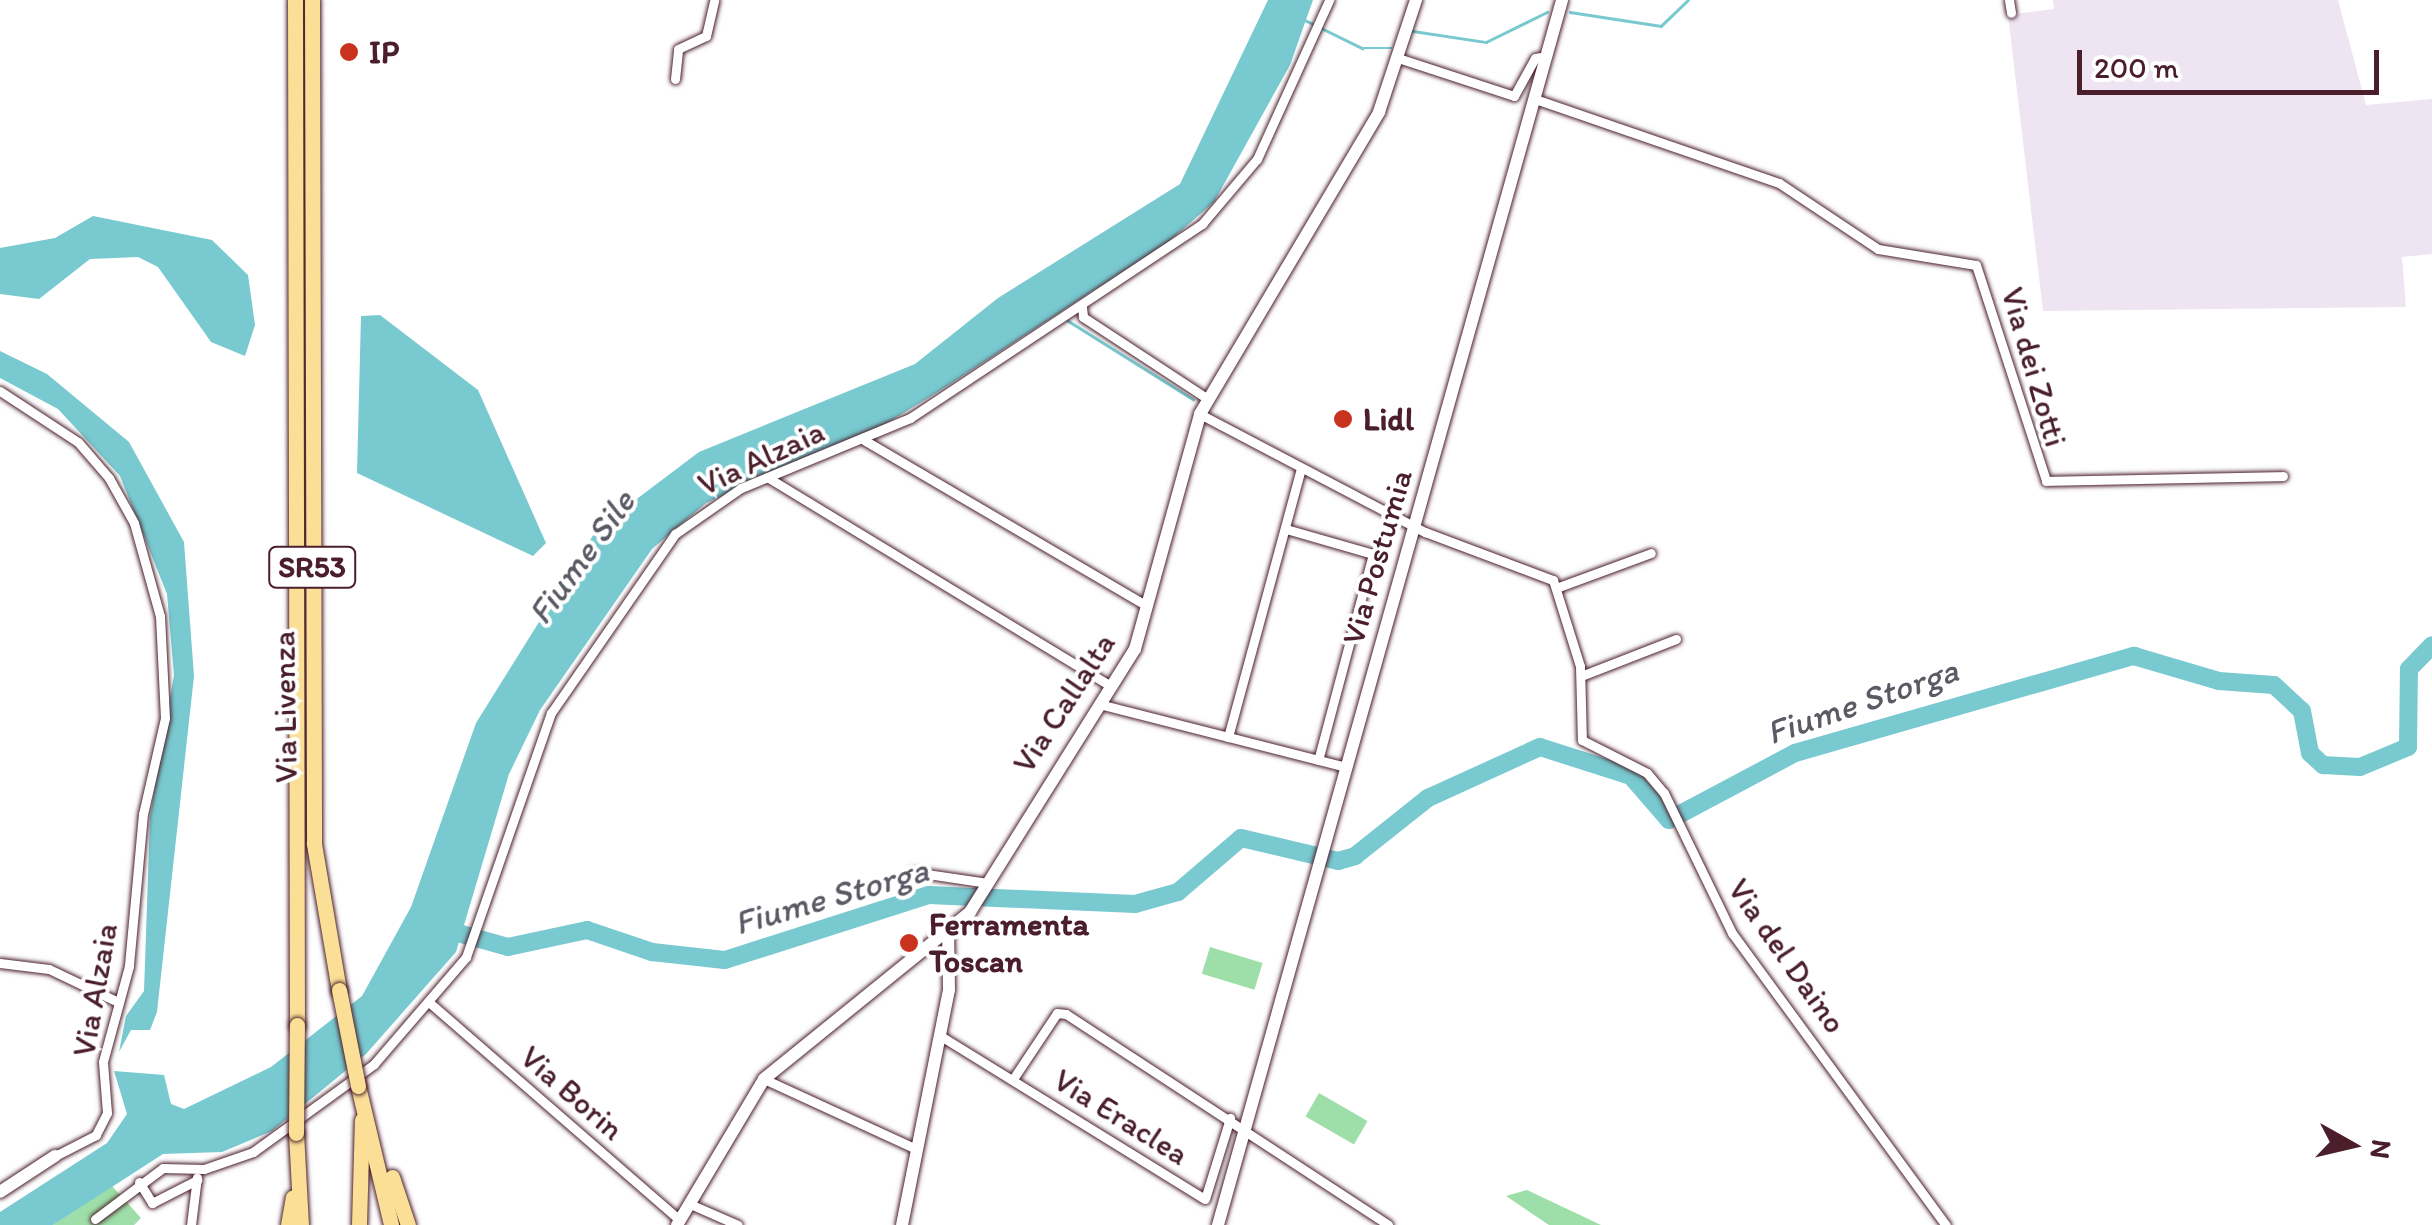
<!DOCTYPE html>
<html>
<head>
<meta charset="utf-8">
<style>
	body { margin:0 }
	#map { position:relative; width:2432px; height:1225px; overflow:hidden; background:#fff; font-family:Itim,sans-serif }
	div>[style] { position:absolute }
	.built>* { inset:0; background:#efe5f2 }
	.green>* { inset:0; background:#9edea8; transform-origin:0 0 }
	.water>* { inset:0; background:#78c9d0 }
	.stream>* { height:2.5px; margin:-1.25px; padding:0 1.25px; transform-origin:1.25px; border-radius:1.25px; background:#78c9d0 }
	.river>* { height:18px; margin:-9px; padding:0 9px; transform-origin:9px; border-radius:9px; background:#78c9d0 }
	.roads { filter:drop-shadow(0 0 2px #4a1f2b) drop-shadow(0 0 2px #4a1f2b) }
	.street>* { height:9px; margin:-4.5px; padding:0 4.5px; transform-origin:4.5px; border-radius:4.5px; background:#fff }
	.secondary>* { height:12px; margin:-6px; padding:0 6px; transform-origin:6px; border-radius:6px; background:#fff }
	.highway>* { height:15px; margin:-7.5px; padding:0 7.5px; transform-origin:7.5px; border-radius:7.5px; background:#fbdf96 }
	.bridges { filter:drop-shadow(0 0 2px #4a1f2b) drop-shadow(0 0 2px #4a1f2b) }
	.highway-bridge>* { height:15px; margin:-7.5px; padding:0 7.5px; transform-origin:7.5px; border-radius:7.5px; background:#fbdf96 }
	.dots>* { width:28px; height:28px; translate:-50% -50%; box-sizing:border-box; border:5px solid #fff; border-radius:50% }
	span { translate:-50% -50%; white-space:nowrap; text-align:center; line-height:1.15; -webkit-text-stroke:8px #fff; paint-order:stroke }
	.shield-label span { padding:2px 8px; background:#fff; border:2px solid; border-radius:8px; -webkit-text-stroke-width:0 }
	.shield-label { font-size:30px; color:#4a1f2b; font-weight:700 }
	.poi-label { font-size:32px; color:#4a1f2b; font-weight:700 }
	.left { translate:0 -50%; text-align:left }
	.street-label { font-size:32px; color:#4a1f2b }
	.water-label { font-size:35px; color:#5a5a65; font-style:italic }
	.north { position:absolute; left:2302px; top:1095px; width:100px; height:100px; -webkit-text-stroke:8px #fff; paint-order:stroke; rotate:98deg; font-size:28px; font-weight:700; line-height:40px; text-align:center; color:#4a1f2b }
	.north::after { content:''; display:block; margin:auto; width:35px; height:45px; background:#4a1f2b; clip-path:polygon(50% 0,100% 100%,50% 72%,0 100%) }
	.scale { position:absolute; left:2077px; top:50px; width:302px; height:45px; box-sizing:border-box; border:5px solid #4a1f2b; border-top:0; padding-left:12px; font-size:30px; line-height:35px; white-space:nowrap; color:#4a1f2b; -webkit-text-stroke:8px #fff; paint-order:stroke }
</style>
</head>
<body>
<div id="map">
	<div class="built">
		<div style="clip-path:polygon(2053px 0,2338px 0,2366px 105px,2432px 99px,2432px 254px,2402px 257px,2406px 307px,2043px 311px,2008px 15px,2054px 9px)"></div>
	</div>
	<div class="green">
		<div style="left:1210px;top:947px;width:55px;height:28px;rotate:17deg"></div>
		<div style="left:1319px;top:1093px;width:56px;height:27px;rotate:30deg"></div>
		<div style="clip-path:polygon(112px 1186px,141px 1218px,134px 1225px,53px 1225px)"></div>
		<div style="clip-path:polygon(1527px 1190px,1601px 1225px,1549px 1225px,1506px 1196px)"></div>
	</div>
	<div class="water">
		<div style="clip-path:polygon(1268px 0,1313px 0,1290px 65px,1214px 202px,1168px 242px,941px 390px,879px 428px,706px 503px,652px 549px,540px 710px,509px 774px,456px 952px,366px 1054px,272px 1131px,222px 1152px,163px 1154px,53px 1225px,0 1225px,0 1212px,107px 1143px,127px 1114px,114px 1071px,164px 1075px,171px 1104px,184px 1109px,271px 1067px,362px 996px,411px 907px,476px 723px,597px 529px,699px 452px,915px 364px,998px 298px,1180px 184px)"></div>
		<div style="clip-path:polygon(93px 216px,212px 240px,248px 275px,255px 325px,245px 356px,211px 342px,158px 267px,138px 257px,90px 259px,39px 299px,0 294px,0 248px,55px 238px)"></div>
		<div style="clip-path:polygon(380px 315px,478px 390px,546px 543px,533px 556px,357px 473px,361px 316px)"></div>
		<div style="clip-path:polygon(0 351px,47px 374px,129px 442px,184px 542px,194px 676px,157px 1012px,150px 1030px,131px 1030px,119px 1052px,126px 1016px,144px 991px,150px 817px,174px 675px,167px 594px,120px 476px,58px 409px,0 378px)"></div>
	</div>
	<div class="stream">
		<div style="left:1570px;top:12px;width:92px;rotate:8.7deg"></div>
		<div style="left:1661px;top:26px;width:37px;rotate:-44deg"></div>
		<div style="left:1305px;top:20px;width:64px;rotate:26.2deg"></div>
		<div style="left:1362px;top:48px;width:29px"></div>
		<div style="left:1413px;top:31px;width:74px;rotate:8.6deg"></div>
		<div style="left:1486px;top:42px;width:68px;rotate:-26.2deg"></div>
		<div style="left:1067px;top:320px;width:149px;rotate:32.1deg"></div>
	</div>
	<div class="river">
		<div style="left:444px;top:929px;width:66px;rotate:15.7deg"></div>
		<div style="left:508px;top:947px;width:81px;rotate:-12.1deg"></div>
		<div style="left:587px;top:930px;width:69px;rotate:18.7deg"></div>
		<div style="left:652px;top:952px;width:73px;rotate:6.3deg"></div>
		<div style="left:725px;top:960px;width:214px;rotate:-17.7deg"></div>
		<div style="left:929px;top:895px;width:206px;rotate:2.5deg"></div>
		<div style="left:1135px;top:904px;width:45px;rotate:-15.6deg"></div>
		<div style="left:1178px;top:892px;width:83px;rotate:-40.6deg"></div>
		<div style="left:1241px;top:838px;width:100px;rotate:13.3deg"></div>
		<div style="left:1338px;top:861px;width:18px;rotate:-16deg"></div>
		<div style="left:1355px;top:856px;width:93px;rotate:-38.5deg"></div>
		<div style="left:1428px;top:798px;width:123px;rotate:-24.5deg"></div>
		<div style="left:1540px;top:747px;width:96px;rotate:17.7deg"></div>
		<div style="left:1631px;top:776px;width:58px;rotate:49.2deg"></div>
		<div style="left:1669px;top:820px;width:143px;rotate:-28deg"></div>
		<div style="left:1795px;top:753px;width:353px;rotate:-16deg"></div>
		<div style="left:2134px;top:656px;width:89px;rotate:16.4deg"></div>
		<div style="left:2219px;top:681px;width:55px;rotate:4.2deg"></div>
		<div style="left:2274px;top:685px;width:38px;rotate:43deg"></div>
		<div style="left:2302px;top:711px;width:43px;rotate:79.2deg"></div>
		<div style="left:2310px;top:753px;width:18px;rotate:43deg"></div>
		<div style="left:2323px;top:765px;width:37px;rotate:3deg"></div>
		<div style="left:2360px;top:767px;width:52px;rotate:-22.6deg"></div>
		<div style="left:2408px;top:747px;width:78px;rotate:-89.3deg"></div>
		<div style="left:2409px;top:669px;width:33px;rotate:-46deg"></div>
	</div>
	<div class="roads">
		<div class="street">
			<div style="left:2009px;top:0;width:13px;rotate:81deg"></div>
			<div style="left:1401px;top:59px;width:119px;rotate:18.1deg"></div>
			<div style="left:1514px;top:96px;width:43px;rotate:-61.1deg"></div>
			<div style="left:1535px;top:58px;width:11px;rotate:-10deg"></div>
			<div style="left:675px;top:79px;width:30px;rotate:-84deg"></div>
			<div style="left:678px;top:49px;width:31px;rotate:-25deg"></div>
			<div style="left:706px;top:36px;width:37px;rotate:-77deg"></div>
			<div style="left:1535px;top:99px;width:258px;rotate:19deg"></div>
			<div style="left:1779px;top:183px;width:119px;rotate:33.7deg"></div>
			<div style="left:1878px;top:249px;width:99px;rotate:9.3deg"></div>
			<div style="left:1976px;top:265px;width:227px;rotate:72deg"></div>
			<div style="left:2046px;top:481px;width:237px;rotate:-1.2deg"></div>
			<div style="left:1082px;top:307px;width:10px;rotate:84deg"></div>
			<div style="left:1083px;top:317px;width:149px;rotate:33.3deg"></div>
			<div style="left:0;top:391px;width:93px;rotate:33.2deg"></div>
			<div style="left:78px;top:442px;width:48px;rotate:49.3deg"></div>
			<div style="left:109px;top:478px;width:51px;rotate:60.9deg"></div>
			<div style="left:134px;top:523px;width:97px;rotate:74.4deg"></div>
			<div style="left:160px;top:616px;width:102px;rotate:87.2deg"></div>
			<div style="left:165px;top:718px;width:98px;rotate:102.9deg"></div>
			<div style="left:143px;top:814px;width:153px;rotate:95.3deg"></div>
			<div style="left:129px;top:966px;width:99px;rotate:105.2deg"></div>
			<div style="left:103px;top:1062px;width:51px;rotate:85.5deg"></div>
			<div style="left:107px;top:1113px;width:25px;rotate:117deg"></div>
			<div style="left:96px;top:1135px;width:46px;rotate:152.9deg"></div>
			<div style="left:1200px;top:414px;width:254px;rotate:27.7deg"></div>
			<div style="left:1425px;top:532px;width:137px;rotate:20.6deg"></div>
			<div style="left:1553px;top:580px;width:90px;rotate:72.6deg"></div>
			<div style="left:1580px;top:666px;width:74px;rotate:88.5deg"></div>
			<div style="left:1582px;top:740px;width:73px;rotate:26.9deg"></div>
			<div style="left:1647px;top:773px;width:26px;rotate:50deg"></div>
			<div style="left:1664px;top:793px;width:156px;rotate:64.1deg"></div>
			<div style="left:1732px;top:933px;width:362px;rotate:53.8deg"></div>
			<div style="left:864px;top:440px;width:328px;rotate:30.4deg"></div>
			<div style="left:767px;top:477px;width:403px;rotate:31.3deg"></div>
			<div style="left:1286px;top:529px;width:91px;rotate:16deg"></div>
			<div style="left:1373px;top:554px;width:213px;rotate:104.9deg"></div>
			<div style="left:1556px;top:588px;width:101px;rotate:-20.2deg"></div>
			<div style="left:1581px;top:676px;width:102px;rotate:-21.3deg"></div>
			<div style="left:1099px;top:704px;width:256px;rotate:14.3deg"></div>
			<div style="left:1228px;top:737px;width:275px;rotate:-74.8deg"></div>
			<div style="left:914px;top:872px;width:75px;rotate:8.5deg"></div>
			<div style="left:0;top:963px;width:49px;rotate:7deg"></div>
			<div style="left:49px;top:969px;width:74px;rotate:25.5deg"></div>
			<div style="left:430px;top:1003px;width:331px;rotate:41deg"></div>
			<div style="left:939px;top:1035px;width:312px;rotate:31.7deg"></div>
			<div style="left:1205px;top:1199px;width:85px;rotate:-72.8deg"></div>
			<div style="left:764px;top:1079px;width:167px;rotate:24.7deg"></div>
			<div style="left:1013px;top:1079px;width:79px;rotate:-56.3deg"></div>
			<div style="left:1057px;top:1013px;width:9px;rotate:6deg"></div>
			<div style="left:1066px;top:1014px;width:385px;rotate:33.2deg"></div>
			<div style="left:139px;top:1182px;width:25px;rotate:58deg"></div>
			<div style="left:152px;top:1203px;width:51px;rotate:-27.1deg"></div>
			<div style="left:690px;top:1204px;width:52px;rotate:23.6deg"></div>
			<div style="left:95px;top:1219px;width:85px;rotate:-36.9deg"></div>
			<div style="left:163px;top:1168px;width:41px;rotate:1.4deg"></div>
			<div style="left:204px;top:1169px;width:52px;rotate:-19.1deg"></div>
			<div style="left:253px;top:1152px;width:150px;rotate:-36deg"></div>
			<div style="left:374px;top:1064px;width:141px;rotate:-49.3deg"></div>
			<div style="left:466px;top:957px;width:258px;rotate:-70.8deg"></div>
			<div style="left:551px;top:713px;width:218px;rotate:-55.3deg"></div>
			<div style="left:675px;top:534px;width:80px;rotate:-34.9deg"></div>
			<div style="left:741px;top:488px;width:183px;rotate:-22.5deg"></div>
			<div style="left:910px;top:418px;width:351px;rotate:-33.6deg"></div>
			<div style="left:1202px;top:224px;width:85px;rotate:-49.8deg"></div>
			<div style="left:1257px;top:159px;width:175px;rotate:-65.6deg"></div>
			<div style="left:191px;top:1225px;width:48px;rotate:-82.9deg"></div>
		</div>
		<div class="secondary">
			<div style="left:0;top:1192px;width:66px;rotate:-33.2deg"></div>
			<div style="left:677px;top:1225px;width:170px;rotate:-59.2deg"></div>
			<div style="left:764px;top:1079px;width:265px;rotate:-39deg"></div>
			<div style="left:970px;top:912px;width:310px;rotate:-57.9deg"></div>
			<div style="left:1135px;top:649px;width:244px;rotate:-74.5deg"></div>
			<div style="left:1200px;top:414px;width:351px;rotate:-59.3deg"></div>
			<div style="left:1379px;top:112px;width:118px;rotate:-71.7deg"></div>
			<div style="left:902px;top:1225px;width:240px;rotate:-78.7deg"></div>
			<div style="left:949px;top:990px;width:61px;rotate:-90.9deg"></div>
			<div style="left:1218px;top:1225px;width:1272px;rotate:-74.31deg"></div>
		</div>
		<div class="highway">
			<div style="left:295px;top:0;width:1025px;rotate:89.89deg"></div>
			<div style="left:312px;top:0;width:844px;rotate:89.86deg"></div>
			<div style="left:314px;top:844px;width:148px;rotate:80.3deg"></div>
			<div style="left:358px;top:1086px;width:143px;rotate:76.6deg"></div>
			<div style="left:296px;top:1133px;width:92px;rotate:86.9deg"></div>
			<div style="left:392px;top:1177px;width:51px;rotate:71.6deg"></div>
			<div style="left:288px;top:1225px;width:28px;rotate:-80deg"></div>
			<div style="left:359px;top:1225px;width:105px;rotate:-88.4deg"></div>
		</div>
	</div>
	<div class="bridges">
		<div class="highway-bridge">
			<div style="left:339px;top:990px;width:98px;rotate:78.8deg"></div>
			<div style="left:296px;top:1133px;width:108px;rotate:-89.5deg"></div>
		</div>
	</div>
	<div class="dots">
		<div style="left:349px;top:52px;background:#c8321e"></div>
		<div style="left:1343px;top:419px;background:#c8321e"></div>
		<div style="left:909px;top:943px;background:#c8321e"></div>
	</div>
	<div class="shield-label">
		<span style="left:312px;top:567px">SR53</span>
	</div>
	<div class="poi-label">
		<span class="left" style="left:369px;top:52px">IP</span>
		<span class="left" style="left:1363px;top:419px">Lidl</span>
		<span class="left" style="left:929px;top:943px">Ferramenta<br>Toscan</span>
	</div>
	<div class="street-label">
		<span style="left:2034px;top:367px;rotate:74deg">Via dei Zotti</span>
		<span style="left:761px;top:458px;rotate:-25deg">Via Alzaia</span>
		<span style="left:1377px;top:557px;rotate:-74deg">Via Postumia</span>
		<span style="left:1064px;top:703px;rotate:-57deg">Via Callalta</span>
		<span style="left:285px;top:707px;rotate:-91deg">Via Livenza</span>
		<span style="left:1787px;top:956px;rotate:55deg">Via del Daino</span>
		<span style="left:95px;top:990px;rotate:-80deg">Via Alzaia</span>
		<span style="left:572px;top:1093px;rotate:41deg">Via Borin</span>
		<span style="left:1121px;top:1117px;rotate:32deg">Via Eraclea</span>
	</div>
	<div class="water-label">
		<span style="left:581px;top:557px;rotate:-54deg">Fiume Sile</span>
		<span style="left:1862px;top:701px;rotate:-19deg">Fiume Storga</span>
		<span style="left:831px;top:896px;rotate:-16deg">Fiume Storga</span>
	</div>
	<div class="north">N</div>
	<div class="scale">200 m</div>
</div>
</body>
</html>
